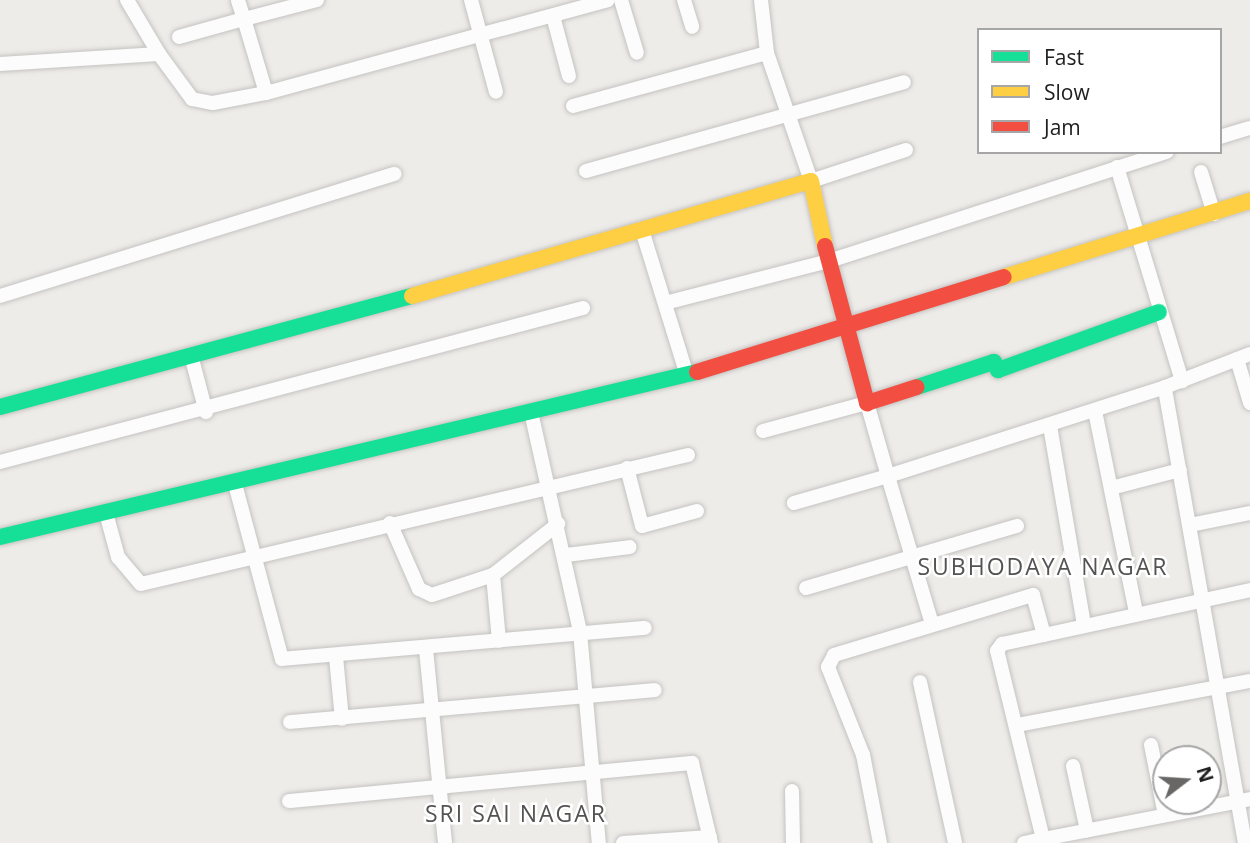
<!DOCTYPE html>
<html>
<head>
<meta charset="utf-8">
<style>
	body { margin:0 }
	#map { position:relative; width:1250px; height:843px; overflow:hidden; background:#eeece9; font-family:"Open Sans",sans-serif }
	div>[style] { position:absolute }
	.roads { filter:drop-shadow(0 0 2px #c4c3c1) drop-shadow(0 0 2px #c4c3c1) }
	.street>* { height:14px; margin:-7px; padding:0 7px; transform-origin:7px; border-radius:7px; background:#fcfcfc }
	.fast>* { height:16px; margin:-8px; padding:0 8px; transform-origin:8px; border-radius:8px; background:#16e098 }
	.slow>* { height:16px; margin:-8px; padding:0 8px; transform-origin:8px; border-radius:8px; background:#ffcf43 }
	.jam>* { height:16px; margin:-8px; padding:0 8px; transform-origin:8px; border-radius:8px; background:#f24e42 }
	span { translate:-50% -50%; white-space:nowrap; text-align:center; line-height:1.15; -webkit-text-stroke:5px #fff; paint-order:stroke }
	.neighbourhood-label { font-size:23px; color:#535353; letter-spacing:2px }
	.legend { position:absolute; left:977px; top:28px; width:245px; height:126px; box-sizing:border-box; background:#fff; border:2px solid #a6a6a6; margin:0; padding:9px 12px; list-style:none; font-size:21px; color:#202020 }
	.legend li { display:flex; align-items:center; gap:14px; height:35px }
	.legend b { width:35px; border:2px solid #a6a6a6 }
	.north { position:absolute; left:1152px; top:745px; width:70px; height:70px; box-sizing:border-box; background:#fff; border:2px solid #a6a6a6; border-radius:50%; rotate:73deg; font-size:19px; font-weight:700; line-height:28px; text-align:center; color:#202020 }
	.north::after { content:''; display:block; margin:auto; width:24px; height:32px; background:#686766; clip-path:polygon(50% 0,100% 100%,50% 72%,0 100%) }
</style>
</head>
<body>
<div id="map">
	<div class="roads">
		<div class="street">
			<div style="left:127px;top:0;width:63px;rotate:59.3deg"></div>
			<div style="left:317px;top:0;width:75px;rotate:165.4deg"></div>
			<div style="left:244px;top:19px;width:77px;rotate:73.4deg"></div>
			<div style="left:266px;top:93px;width:354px;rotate:-15.2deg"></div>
			<div style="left:471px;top:0;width:95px;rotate:74.8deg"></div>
			<div style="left:621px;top:0;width:55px;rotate:73.2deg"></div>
			<div style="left:684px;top:0;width:28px;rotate:73deg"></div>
			<div style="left:761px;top:0;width:53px;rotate:83.5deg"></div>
			<div style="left:553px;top:16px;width:62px;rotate:75.1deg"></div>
			<div style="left:179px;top:37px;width:67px;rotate:-15.5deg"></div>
			<div style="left:244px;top:19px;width:20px;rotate:-108deg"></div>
			<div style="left:0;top:64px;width:159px;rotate:-3.6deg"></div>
			<div style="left:159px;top:54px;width:56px;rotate:53.7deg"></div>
			<div style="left:192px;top:99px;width:21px;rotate:11deg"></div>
			<div style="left:213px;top:103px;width:54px;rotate:-10.7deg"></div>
			<div style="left:573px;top:106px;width:201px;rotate:-15.3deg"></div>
			<div style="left:767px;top:53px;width:135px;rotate:71deg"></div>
			<div style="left:811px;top:181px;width:100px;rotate:-18.1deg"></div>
			<div style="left:1220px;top:137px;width:31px;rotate:-17deg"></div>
			<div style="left:1117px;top:167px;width:224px;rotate:73.1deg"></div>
			<div style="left:586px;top:171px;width:330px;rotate:-15.6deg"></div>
			<div style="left:1201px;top:172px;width:44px;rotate:72.8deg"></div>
			<div style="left:642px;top:230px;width:152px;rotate:72.8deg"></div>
			<div style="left:0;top:296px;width:413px;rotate:-17.2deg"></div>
			<div style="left:665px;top:303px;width:169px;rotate:-14.4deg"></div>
			<div style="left:829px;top:261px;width:355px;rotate:-17.9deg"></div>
			<div style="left:192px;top:359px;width:55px;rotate:75.2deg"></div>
			<div style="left:1237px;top:359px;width:46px;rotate:73.5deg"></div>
			<div style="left:1095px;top:411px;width:205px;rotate:78.5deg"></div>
			<div style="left:531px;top:412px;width:225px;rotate:77.4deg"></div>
			<div style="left:580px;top:632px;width:212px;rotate:84.9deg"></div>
			<div style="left:1050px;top:426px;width:201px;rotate:80.3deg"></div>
			<div style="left:763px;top:431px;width:108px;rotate:-15.1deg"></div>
			<div style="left:867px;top:403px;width:76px;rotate:74deg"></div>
			<div style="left:888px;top:476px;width:98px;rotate:164deg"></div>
			<div style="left:0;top:462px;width:603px;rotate:-14.8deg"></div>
			<div style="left:627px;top:468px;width:60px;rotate:75.5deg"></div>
			<div style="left:642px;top:526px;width:57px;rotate:-15.3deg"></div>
			<div style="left:235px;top:484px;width:181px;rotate:75deg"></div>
			<div style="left:282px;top:659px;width:364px;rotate:-4.9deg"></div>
			<div style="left:1115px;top:487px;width:67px;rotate:-14.7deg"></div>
			<div style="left:106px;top:513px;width:46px;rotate:74.7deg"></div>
			<div style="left:118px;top:557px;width:35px;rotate:50deg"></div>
			<div style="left:141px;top:584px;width:562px;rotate:-13.27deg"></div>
			<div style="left:390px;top:523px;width:72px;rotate:66.3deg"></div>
			<div style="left:419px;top:589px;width:14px;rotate:25deg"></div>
			<div style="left:432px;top:595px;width:64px;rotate:-18.2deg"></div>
			<div style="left:493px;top:575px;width:83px;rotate:-38.1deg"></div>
			<div style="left:1190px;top:525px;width:61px;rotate:-11.3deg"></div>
			<div style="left:566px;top:555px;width:64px;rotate:-7.1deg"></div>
			<div style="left:493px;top:575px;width:66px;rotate:84.8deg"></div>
			<div style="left:806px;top:588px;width:220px;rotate:-16.4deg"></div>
			<div style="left:932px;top:624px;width:154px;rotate:-106.6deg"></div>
			<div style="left:888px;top:476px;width:291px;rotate:-17.8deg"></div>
			<div style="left:426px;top:649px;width:195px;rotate:84.4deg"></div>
			<div style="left:336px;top:657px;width:62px;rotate:84.5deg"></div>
			<div style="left:920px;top:682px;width:165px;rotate:77.7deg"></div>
			<div style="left:290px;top:722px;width:366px;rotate:-5deg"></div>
			<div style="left:1017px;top:725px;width:237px;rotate:-10.7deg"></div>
			<div style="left:1151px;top:745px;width:71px;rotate:78.7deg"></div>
			<div style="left:1073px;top:766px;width:66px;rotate:77.7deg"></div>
			<div style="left:792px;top:791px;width:52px;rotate:88.9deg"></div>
			<div style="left:289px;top:801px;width:405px;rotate:-5.4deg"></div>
			<div style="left:692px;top:763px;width:82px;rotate:76.6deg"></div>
			<div style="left:1043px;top:839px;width:211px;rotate:-10.9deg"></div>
			<div style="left:623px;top:843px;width:87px;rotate:-3.9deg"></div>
			<div style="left:880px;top:843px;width:90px;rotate:-100.9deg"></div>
			<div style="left:863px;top:755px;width:95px;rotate:-111.7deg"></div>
			<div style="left:828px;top:667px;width:13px;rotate:-63deg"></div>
			<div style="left:834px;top:655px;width:208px;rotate:-16.8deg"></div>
			<div style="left:1033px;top:595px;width:41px;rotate:74.6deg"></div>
			<div style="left:1044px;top:635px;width:211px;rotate:-12.3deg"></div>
			<div style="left:1024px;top:843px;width:19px;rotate:-12deg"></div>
			<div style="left:1043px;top:839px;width:194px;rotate:-103.7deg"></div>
			<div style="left:997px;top:651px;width:9px;rotate:-54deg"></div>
			<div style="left:1002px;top:644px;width:43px;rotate:-12.1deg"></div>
			<div style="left:1245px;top:843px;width:463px;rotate:-100deg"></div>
			<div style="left:1165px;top:387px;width:91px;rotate:-21.2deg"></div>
		</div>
		<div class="fast">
			<div style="left:917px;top:387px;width:81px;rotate:-18deg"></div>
			<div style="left:994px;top:362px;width:9px;rotate:63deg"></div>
			<div style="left:998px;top:370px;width:171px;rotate:-19.8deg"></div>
			<div style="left:0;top:407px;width:427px;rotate:-15.1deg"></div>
			<div style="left:0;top:537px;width:716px;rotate:-13.32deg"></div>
		</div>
		<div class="slow">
			<div style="left:1004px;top:277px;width:257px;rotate:-17.2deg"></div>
			<div style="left:412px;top:296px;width:415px;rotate:-16.1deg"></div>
			<div style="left:811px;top:181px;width:66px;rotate:77.8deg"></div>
		</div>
		<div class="jam">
			<div style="left:825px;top:246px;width:163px;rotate:75deg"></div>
			<div style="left:867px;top:403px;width:52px;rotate:-17.7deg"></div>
			<div style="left:697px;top:372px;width:321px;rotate:-17.2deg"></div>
		</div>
	</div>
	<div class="neighbourhood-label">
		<span style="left:1043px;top:566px">SUBHODAYA NAGAR</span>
		<span style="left:516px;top:813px">SRI SAI NAGAR</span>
	</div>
	<ul class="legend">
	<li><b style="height:9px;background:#16e098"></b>Fast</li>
	<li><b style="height:9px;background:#ffcf43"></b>Slow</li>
	<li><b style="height:9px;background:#f24e42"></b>Jam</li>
	</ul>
	<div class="north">N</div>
</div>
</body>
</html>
